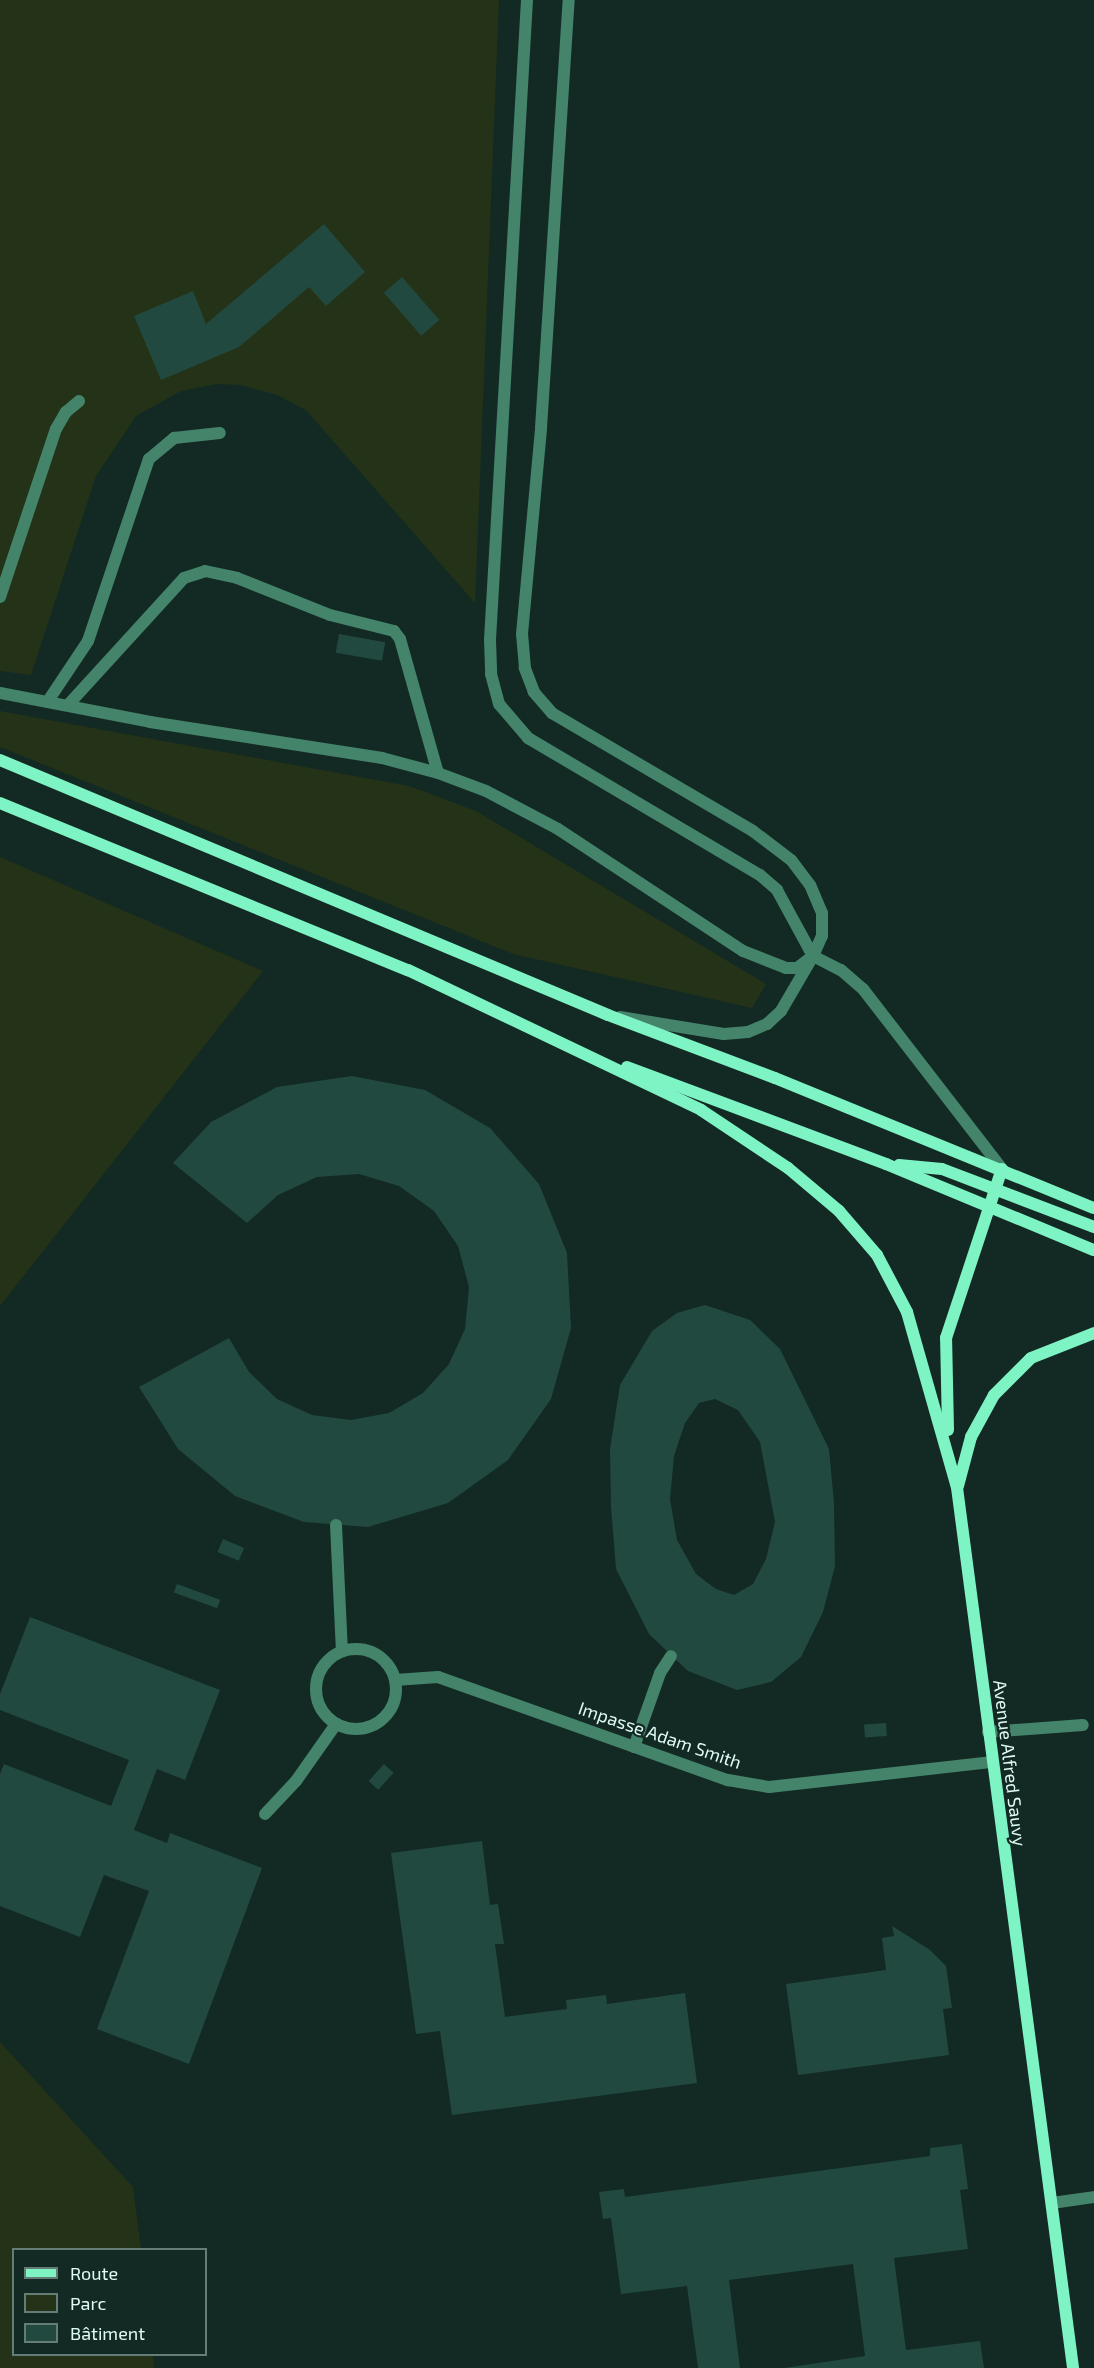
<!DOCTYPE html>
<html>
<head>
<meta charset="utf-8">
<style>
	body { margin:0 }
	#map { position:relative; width:1094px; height:2368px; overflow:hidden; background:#132924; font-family:"Exo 2",sans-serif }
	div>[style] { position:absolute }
	.green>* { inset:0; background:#243317 }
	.building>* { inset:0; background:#214940; transform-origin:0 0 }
	.lane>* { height:12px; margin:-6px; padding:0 6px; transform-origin:6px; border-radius:6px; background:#43846a }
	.street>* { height:12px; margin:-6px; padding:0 6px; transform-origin:6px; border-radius:6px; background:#43846a }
	.street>.ring { margin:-6px; padding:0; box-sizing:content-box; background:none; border:12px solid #43846a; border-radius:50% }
	.secondary>* { height:12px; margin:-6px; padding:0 6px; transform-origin:6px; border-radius:6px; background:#7ef4c4 }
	span { translate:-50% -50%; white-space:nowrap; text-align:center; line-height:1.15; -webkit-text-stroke:4.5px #132924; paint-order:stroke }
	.street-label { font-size:18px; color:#dffcf3 }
	.legend { position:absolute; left:12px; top:2248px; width:195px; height:108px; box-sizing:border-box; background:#132924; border:2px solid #657d77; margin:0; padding:8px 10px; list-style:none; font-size:18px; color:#dffcf3 }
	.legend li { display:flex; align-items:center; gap:12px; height:30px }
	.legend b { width:30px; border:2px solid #657d77 }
</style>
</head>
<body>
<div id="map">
	<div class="green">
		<div style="clip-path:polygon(0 0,499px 0,475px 603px,306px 410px,277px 395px,240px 385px,216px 384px,181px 391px,136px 416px,96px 476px,31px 675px,0 671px)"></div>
		<div style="clip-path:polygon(0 711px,409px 786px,476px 811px,766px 984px,752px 1008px,513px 954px,0 747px)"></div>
		<div style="clip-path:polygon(0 857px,263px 971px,0 1306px)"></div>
		<div style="clip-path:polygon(0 2042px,133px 2187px,141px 2249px,14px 2250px,14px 2354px,153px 2355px,154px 2368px,0 2368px)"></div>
	</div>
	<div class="building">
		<div style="clip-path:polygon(324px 224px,365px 272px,326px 306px,309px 287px,239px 347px,161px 380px,134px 316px,193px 291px,206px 324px)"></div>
		<div style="left:402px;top:277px;width:57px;height:24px;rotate:49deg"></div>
		<div style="left:339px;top:634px;width:47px;height:19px;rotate:10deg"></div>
		<div style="clip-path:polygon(352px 1076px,425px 1090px,490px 1128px,539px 1184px,567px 1253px,571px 1328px,551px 1399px,508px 1460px,448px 1503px,368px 1527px,304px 1522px,235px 1496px,178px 1449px,139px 1387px,229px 1338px,249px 1372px,277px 1399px,312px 1415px,351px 1420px,389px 1413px,423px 1393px,449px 1364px,465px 1329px,469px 1287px,458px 1246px,434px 1211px,399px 1186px,359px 1174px,317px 1177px,278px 1195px,247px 1223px,173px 1163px,211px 1122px,277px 1087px)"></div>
		<div style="clip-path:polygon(evenodd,705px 1305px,750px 1320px,780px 1349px,829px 1449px,834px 1503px,835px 1566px,823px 1612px,801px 1657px,771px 1682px,737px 1690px,688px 1671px,649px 1634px,616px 1569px,611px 1507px,610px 1449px,620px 1385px,652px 1331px,677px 1313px,705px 1305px,715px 1399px,738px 1410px,760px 1442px,775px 1522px,766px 1559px,753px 1584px,734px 1595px,716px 1589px,696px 1574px,677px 1540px,670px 1499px,674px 1456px,685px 1423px,699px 1403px,715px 1399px)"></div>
		<div style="left:223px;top:1539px;width:23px;height:14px;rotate:23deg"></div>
		<div style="left:177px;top:1584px;width:46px;height:9px;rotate:20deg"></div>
		<div style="clip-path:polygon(30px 1617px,220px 1690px,185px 1780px,157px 1769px,134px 1830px,167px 1843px,170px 1833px,262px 1868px,189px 2064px,97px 2029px,149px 1891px,104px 1875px,80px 1937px,0 1906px,0 1774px,4px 1764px,111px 1806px,129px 1760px,0 1710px,0 1694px)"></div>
		<div style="left:886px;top:1723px;width:13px;height:22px;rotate:86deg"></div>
		<div style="left:384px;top:1764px;width:13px;height:23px;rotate:42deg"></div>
		<div style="clip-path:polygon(482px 1841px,490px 1905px,498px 1904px,504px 1944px,495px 1944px,505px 2017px,567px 2009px,566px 2000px,606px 1995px,607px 2004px,685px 1993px,697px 2083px,452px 2115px,440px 2031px,416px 2034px,391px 1853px)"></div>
		<div style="clip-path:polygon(892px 1926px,930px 1950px,946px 1966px,952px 2008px,943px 2009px,949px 2055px,798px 2075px,786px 1984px,886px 1970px,882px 1938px,894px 1936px)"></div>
		<div style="clip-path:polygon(962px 2144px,968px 2189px,960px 2190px,968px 2249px,894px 2258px,906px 2350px,980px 2341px,984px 2368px,784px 2368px,865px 2356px,853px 2264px,729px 2280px,740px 2368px,698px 2368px,687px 2286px,621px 2294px,611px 2218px,603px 2219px,599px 2192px,624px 2189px,625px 2197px,930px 2156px,930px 2148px)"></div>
	</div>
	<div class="lane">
		<div style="left:0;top:597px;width:177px;rotate:-71.6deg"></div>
		<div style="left:56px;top:429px;width:20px;rotate:-60deg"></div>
		<div style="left:66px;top:412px;width:17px;rotate:-40deg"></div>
		<div style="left:0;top:693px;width:153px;rotate:10.9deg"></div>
		<div style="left:150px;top:722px;width:235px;rotate:8.8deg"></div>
		<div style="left:382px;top:758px;width:58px;rotate:15deg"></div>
		<div style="left:438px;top:773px;width:51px;rotate:20.6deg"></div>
		<div style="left:486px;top:791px;width:81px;rotate:27.8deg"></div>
		<div style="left:558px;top:829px;width:222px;rotate:33.4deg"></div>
		<div style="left:743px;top:951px;width:46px;rotate:21.6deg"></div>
		<div style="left:786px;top:968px;width:11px"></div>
		<div style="left:797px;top:968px;width:20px;rotate:-37deg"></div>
		<div style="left:813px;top:956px;width:22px;rotate:-66deg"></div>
		<div style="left:822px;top:936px;width:23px;rotate:-90deg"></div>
		<div style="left:822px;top:913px;width:30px;rotate:-113deg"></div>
		<div style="left:810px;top:885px;width:31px;rotate:-127deg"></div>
		<div style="left:791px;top:860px;width:48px;rotate:-142.7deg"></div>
		<div style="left:753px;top:831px;width:233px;rotate:-149.6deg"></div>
		<div style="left:552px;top:713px;width:28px;rotate:-131deg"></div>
		<div style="left:534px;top:692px;width:26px;rotate:-111deg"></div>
		<div style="left:525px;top:668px;width:34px;rotate:-95deg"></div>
		<div style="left:522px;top:634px;width:207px;rotate:-84.7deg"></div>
		<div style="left:541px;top:428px;width:429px;rotate:-86.3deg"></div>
		<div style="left:48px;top:701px;width:72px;rotate:-56.3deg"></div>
		<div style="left:88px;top:641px;width:192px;rotate:-71.5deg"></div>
		<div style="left:149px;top:459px;width:33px;rotate:-40deg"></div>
		<div style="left:174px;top:438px;width:46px;rotate:-6.2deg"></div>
		<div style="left:68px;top:705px;width:172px;rotate:-47.6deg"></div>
		<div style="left:184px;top:578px;width:22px;rotate:-18deg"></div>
		<div style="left:205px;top:571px;width:33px;rotate:12deg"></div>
		<div style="left:237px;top:578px;width:100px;rotate:21.7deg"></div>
		<div style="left:330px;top:615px;width:66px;rotate:14deg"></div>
		<div style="left:394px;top:631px;width:10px;rotate:53deg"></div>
		<div style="left:400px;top:639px;width:139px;rotate:74.2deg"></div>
		<div style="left:336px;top:1525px;width:126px;rotate:87.3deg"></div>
		<div style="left:988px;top:1732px;width:95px;rotate:-4.2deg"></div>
		<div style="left:634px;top:1747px;width:78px;rotate:-70.6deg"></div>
		<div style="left:660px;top:1673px;width:20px;rotate:-57deg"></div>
		<div style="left:265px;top:1814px;width:45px;rotate:-46.8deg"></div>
		<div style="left:296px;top:1781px;width:70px;rotate:-54.9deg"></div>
	</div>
	<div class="street">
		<div style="left:527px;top:0;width:641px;rotate:93.31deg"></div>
		<div style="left:490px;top:640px;width:34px;rotate:88deg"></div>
		<div style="left:491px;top:674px;width:31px;rotate:75deg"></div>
		<div style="left:499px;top:704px;width:45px;rotate:49.5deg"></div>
		<div style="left:528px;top:738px;width:269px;rotate:30.6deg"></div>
		<div style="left:760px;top:875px;width:23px;rotate:41deg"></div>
		<div style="left:777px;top:890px;width:75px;rotate:61.4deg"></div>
		<div style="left:813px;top:956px;width:31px;rotate:27deg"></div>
		<div style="left:841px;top:970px;width:29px;rotate:41deg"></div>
		<div style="left:863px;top:989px;width:227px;rotate:52.3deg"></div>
		<div style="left:620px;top:1017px;width:105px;rotate:9.3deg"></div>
		<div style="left:724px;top:1034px;width:24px;rotate:-5deg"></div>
		<div style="left:748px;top:1032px;width:21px;rotate:-23deg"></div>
		<div style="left:767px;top:1024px;width:19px;rotate:-43deg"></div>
		<div style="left:781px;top:1011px;width:64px;rotate:-59.8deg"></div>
		<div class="ring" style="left:316px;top:1649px;width:68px;height:68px"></div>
		<div style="left:395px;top:1680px;width:43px;rotate:-4deg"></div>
		<div style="left:438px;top:1677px;width:308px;rotate:19.6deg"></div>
		<div style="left:728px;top:1780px;width:42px;rotate:9.7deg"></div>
		<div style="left:769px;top:1787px;width:223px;rotate:-6.4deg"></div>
		<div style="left:1052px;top:2203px;width:42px;rotate:-8.1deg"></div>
	</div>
	<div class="secondary">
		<div style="left:0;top:760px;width:659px;rotate:22.75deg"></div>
		<div style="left:608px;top:1015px;width:178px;rotate:20.7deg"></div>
		<div style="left:775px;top:1078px;width:344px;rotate:22.2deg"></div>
		<div style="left:0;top:803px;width:441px;rotate:22.3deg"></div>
		<div style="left:408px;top:970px;width:325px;rotate:25.5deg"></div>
		<div style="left:701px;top:1110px;width:105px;rotate:33.7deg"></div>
		<div style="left:788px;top:1168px;width:67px;rotate:40.1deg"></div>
		<div style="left:839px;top:1211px;width:58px;rotate:49.2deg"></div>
		<div style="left:877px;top:1255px;width:64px;rotate:62.2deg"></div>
		<div style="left:907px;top:1312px;width:182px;rotate:74.1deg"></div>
		<div style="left:627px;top:1067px;width:277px;rotate:20.5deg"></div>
		<div style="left:886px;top:1164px;width:225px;rotate:22.5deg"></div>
		<div style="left:899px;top:1165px;width:43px;rotate:5.3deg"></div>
		<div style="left:942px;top:1169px;width:163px;rotate:20.9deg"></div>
		<div style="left:948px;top:1430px;width:92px;rotate:-91.2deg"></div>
		<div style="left:946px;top:1338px;width:178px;rotate:-71.7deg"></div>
		<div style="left:956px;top:1480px;width:896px;rotate:82.49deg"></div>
		<div style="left:958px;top:1486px;width:51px;rotate:-75.1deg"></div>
		<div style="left:971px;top:1437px;width:48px;rotate:-61.3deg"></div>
		<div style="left:994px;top:1395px;width:52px;rotate:-45deg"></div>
		<div style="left:1031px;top:1358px;width:68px;rotate:-21.6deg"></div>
	</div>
	<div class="street-label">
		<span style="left:660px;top:1735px;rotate:19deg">Impasse Adam Smith</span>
		<span style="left:1010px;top:1763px;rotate:83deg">Avenue Alfred Sauvy</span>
	</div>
	<ul class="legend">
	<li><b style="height:8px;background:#7ef4c4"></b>Route</li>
	<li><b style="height:16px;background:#243317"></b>Parc</li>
	<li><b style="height:16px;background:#214940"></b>Bâtiment</li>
	</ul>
</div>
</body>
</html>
